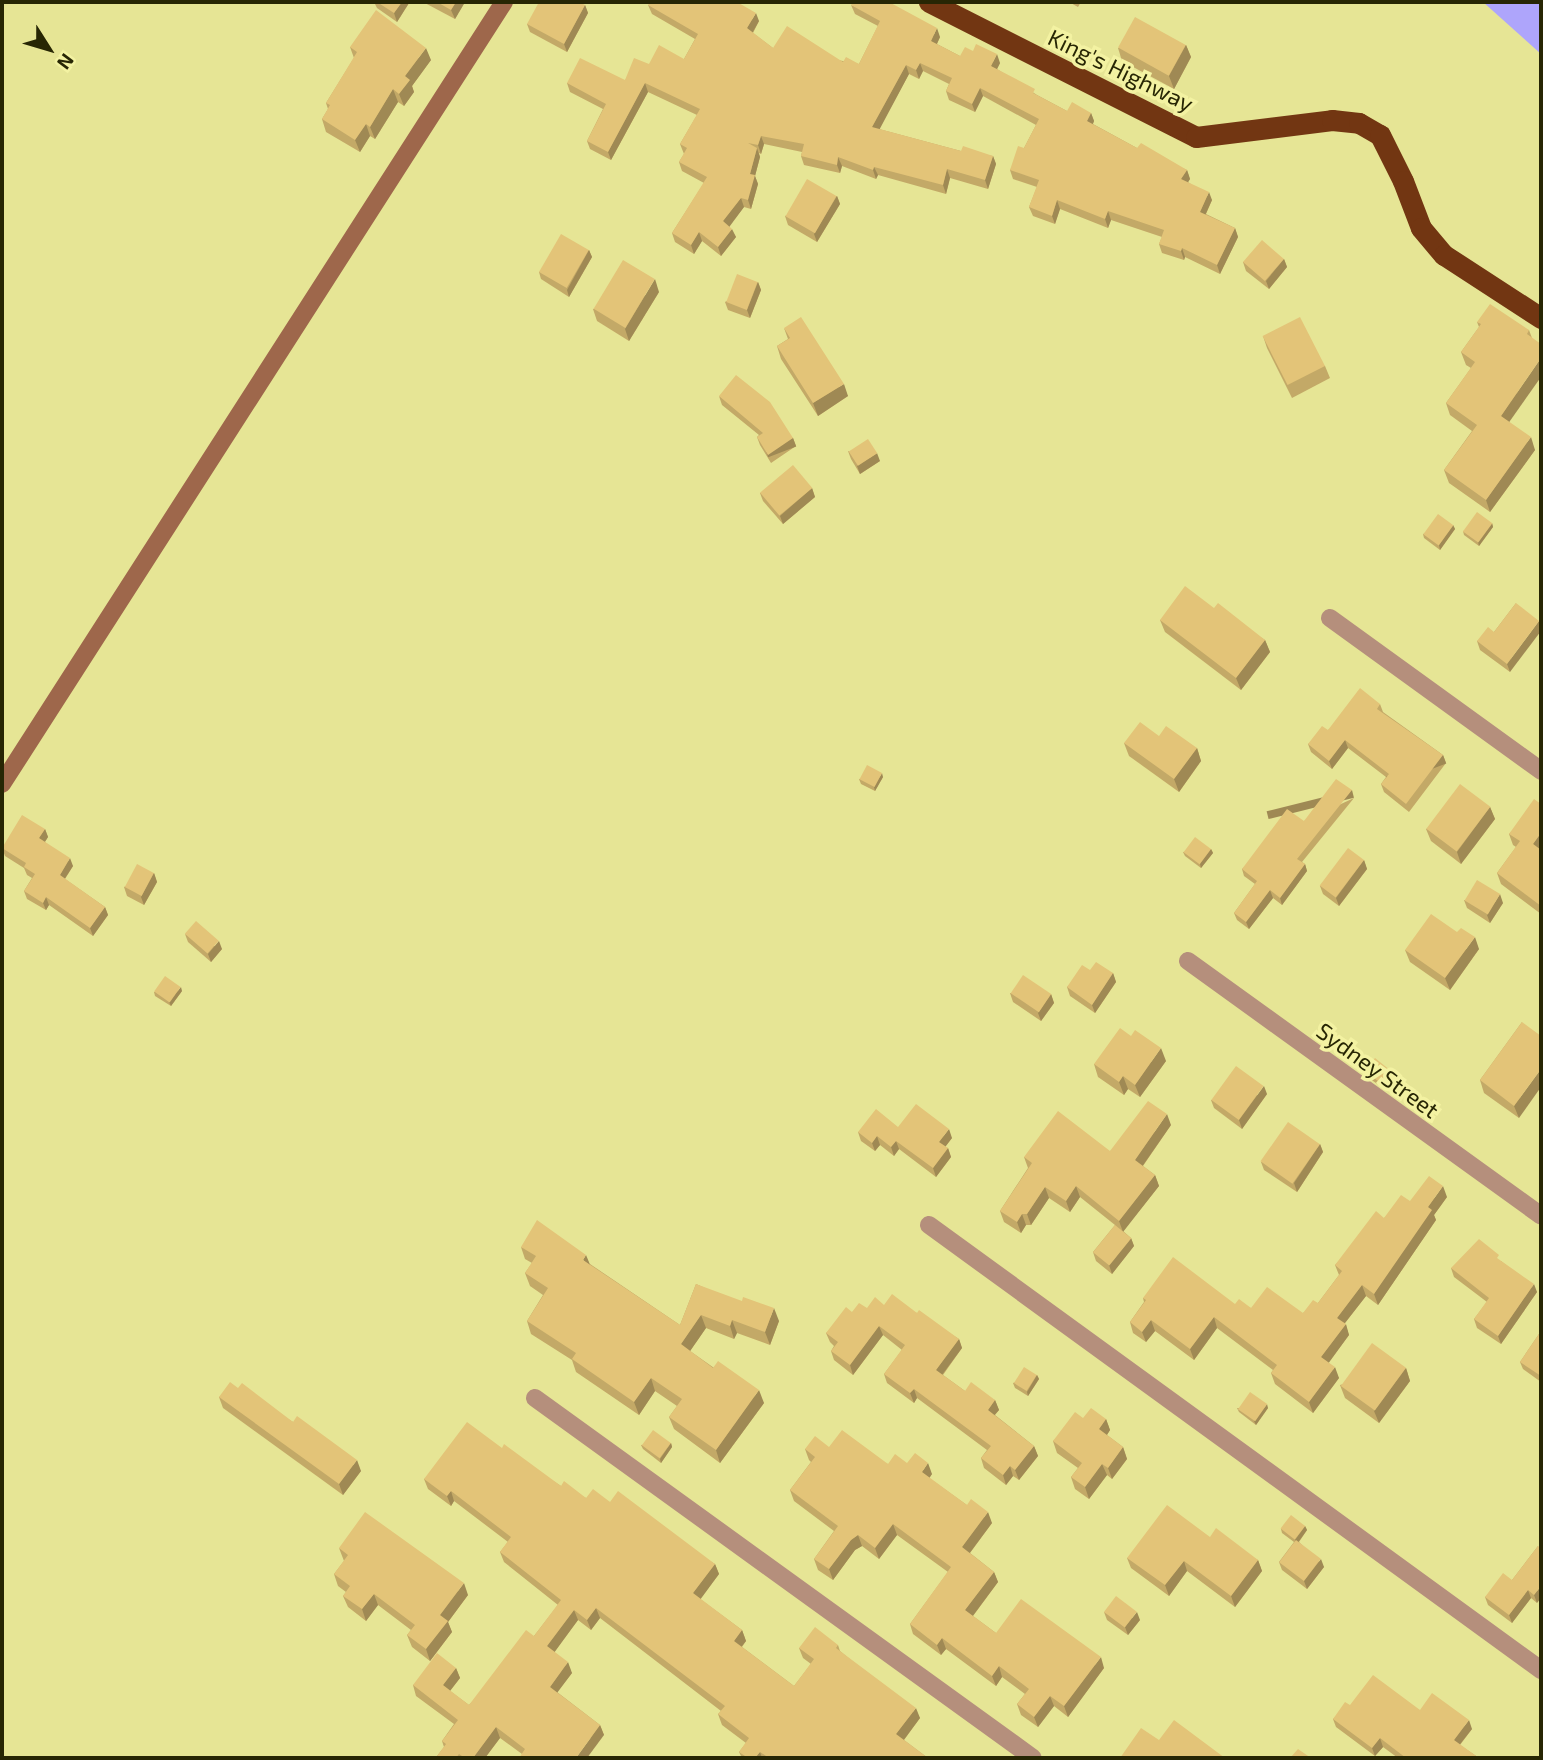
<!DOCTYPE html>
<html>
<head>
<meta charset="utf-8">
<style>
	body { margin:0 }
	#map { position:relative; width:1543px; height:1760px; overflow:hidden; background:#e6e595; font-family:"Exo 2",sans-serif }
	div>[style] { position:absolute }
	.water>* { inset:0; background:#aea5fb }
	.street>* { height:18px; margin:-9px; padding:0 9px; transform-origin:9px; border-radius:9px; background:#b58f7c }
	.secondary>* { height:18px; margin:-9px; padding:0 9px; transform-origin:9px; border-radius:9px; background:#9e674b }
	.highway>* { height:21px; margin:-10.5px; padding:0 10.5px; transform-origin:10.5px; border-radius:10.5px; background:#723612 }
	.wall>* { inset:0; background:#c3a967 }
	.shaded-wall>* { inset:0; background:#9f8954; transform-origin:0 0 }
	.building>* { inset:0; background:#e3c478; transform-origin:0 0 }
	span { translate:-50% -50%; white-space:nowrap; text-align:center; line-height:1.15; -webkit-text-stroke:7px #f3f2a2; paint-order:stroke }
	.street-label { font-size:23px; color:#272604 }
	.frame { position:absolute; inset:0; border:4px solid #272604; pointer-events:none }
	.north { position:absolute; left:14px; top:14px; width:70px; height:70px; -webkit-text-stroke:5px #f3f2a2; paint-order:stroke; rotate:127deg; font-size:19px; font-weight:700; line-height:28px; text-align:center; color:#272604 }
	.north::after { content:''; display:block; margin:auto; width:24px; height:32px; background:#272604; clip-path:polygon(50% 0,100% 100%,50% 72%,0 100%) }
</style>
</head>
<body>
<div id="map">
	<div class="water">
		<div style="clip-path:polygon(1483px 2px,1541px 2px,1541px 54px)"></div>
	</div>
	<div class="street">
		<div style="left:1330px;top:618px;width:261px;rotate:35.9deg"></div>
		<div style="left:1188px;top:961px;width:435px;rotate:35.8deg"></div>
		<div style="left:929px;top:1225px;width:757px;rotate:36.02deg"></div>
		<div style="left:535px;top:1398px;width:614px;rotate:35.86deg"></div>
	</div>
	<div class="secondary">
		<div style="left:2px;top:784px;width:929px;rotate:-57.3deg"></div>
	</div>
	<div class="highway">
		<div style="left:929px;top:2px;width:299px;rotate:26.8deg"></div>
		<div style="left:1196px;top:137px;width:137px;rotate:-7.1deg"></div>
		<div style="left:1332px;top:120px;width:27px;rotate:6deg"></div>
		<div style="left:1359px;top:123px;width:24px;rotate:30deg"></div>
		<div style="left:1380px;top:135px;width:51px;rotate:63.4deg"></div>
		<div style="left:1403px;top:181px;width:50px;rotate:69deg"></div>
		<div style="left:1421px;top:228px;width:35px;rotate:50deg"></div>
		<div style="left:1444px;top:255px;width:116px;rotate:33deg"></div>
	</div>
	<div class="wall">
		<div style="clip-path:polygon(374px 2px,409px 2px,409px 3px,397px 22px,377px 8px)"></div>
		<div style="clip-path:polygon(423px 2px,465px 2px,455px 19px)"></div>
		<div style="clip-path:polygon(1069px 2px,1081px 2px,1078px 7px)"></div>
		<div style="clip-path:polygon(585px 5px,588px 13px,567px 52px,530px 32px,527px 24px)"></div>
		<div style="clip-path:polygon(648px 5px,759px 21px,753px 33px,773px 48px,859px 64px,878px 26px,855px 14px,851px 5px,940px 37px,937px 44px,960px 56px,1000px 63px,997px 69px,1037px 95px,1067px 111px,1091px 113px,1094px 121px,1093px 124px,1137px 148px,1187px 170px,1190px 179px,1188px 182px,1212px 200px,1206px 214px,1235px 228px,1238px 237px,1220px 274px,1185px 257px,1184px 260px,1162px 253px,1159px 244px,1162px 237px,1111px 220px,1108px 228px,1060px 209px,1055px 224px,1033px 216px,1029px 207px,1037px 187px,1013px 179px,1010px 170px,1024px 148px,1036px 125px,983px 96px,975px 112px,949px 100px,946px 91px,949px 84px,923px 71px,919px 79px,909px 74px,879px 129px,961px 151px,993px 156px,996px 164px,988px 189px,950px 178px,946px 194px,878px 175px,876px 179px,842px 166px,840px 173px,804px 165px,801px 156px,802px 152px,764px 144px,761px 154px,759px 153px,760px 157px,755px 176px,758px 184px,751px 209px,744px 207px,729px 226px,736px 237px,721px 256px,702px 241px,694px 254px,675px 242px,672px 233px,704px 183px,682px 171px,679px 162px,684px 154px,680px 144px,697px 115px,648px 92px,611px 160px,590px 149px,587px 141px,603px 109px,570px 92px,567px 83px,625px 80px,649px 64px,684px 59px,695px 39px,652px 14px)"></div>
		<div style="clip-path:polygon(1186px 45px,1191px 57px,1174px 89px,1122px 61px,1118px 48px)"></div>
		<div style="clip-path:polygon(350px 47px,431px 60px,412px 86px,414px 92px,404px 106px,398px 102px,375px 139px,370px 136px,360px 152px,326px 132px,322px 119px,328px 109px,326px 103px,354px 58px)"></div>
		<div style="clip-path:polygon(837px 196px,840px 204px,817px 242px,788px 225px,785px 216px)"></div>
		<div style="clip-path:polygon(589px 250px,592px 257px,569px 297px,541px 279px,539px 272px)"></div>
		<div style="clip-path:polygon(1284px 259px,1287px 267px,1269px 289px,1246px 271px,1243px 262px)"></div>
		<div style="clip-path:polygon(758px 282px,761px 290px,750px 318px,728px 310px,725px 302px)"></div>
		<div style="clip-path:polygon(659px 292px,629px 341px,597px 321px,593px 309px)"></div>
		<div style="clip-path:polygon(1477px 322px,1529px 330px,1532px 338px,1509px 422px,1535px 450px,1490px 512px,1449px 483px,1444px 470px,1472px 431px,1450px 415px,1446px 403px,1471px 368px,1466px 365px,1461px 352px,1479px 327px)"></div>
		<div style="clip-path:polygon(784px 328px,848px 396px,818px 416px,781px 359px,777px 346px,788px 339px)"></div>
		<div style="clip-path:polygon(1263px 336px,1325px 366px,1330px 378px,1292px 398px,1267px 348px)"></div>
		<div style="clip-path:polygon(719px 396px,793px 438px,796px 446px,771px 463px,760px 445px,757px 437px,759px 435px,722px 405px)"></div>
		<div style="clip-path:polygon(848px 451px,880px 461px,860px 474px,851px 459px)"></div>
		<div style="clip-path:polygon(812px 488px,815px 497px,783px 524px,763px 501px,760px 493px)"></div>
		<div style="clip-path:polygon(1492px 523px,1493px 527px,1479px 546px,1464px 535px,1463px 531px)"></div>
		<div style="clip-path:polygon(1453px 525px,1455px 529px,1440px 550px,1424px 538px,1423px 534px)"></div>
		<div style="clip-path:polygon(1516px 603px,1510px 672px,1480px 650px,1477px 641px,1494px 632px)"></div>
		<div style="clip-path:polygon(1214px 608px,1265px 640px,1270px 652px,1241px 690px,1165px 632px,1160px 620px)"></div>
		<div style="clip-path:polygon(1380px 704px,1383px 712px,1443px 755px,1446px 763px,1409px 812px,1384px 792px,1381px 784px,1386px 777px,1348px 748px,1332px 769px,1311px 752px,1308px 744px,1328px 730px)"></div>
		<div style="clip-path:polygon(1124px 743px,1197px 748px,1201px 761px,1179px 792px,1129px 756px)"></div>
		<div style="clip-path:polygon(883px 777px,875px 791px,861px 784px,859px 779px)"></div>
		<div style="clip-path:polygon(1354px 798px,1302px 862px,1305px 864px,1307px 871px,1282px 905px,1273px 898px,1249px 929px,1237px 920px,1234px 913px,1255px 884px,1244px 876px,1242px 869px,1304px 821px)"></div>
		<div style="clip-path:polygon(1541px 804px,1541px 914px,1501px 884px,1497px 873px,1516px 847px,1513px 845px,1509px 834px)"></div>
		<div style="clip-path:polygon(1490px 807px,1495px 819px,1461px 864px,1431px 841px,1426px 829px)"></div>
		<div style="clip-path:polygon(45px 829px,48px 837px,45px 842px,73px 866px,65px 879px,105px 907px,108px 915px,93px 936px,49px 905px,46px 910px,27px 899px,24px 891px,32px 878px,27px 875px,24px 868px,5px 856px,2px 848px)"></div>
		<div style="clip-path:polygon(1211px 849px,1213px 853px,1201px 868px,1185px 856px,1183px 852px)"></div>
		<div style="clip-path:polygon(1364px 860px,1367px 869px,1339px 906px,1323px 894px,1320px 886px)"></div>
		<div style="clip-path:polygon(154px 873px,157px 882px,144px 905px,127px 896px,124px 887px)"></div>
		<div style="clip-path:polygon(1464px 900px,1503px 903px,1490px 923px,1467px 908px)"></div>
		<div style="clip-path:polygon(185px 934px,222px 949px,211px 962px,188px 942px)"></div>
		<div style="clip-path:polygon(1479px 949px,1450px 990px,1410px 962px,1405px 950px)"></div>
		<div style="clip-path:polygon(1090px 970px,1113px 973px,1116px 982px,1095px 1013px,1070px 996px,1067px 987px)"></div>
		<div style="clip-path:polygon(182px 991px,171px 1006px,155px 996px,154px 992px)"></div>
		<div style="clip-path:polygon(1010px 993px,1051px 994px,1054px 1003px,1041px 1021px,1013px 1002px)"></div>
		<div style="clip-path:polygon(1522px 1022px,1519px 1118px,1484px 1093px,1480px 1080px)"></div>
		<div style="clip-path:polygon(1166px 1061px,1140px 1097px,1128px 1089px,1124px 1095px,1098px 1077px,1094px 1064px)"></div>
		<div style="clip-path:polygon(1365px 1071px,1393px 1075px,1383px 1088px,1366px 1076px)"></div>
		<div style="clip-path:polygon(1267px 1094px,1242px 1129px,1214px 1108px,1211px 1100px)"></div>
		<div style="clip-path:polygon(1171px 1125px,1143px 1166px,1155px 1175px,1159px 1186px,1123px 1231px,1131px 1238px,1134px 1246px,1112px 1274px,1096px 1261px,1093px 1252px,1115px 1225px,1080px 1197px,1070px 1212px,1049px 1198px,1031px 1225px,1026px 1225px,1021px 1233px,1004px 1222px,1000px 1211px,1028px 1168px,1024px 1157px,1110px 1151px)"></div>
		<div style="clip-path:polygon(898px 1127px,952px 1138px,945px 1147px,948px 1148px,951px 1157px,936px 1177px,899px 1149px,894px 1156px,880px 1145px,875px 1151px,861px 1141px,858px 1132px)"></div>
		<div style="clip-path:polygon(1320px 1144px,1323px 1152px,1297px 1192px,1264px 1170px,1261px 1162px)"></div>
		<div style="clip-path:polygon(1447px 1197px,1434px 1215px,1436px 1220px,1378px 1305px,1366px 1296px,1345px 1323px,1349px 1335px,1328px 1363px,1339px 1378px,1313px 1413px,1275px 1384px,1271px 1373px,1273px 1370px,1217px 1328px,1194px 1360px,1155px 1331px,1146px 1342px,1133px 1333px,1130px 1322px,1144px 1302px,1143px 1298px,1235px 1304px,1251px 1308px,1303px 1313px,1318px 1303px,1339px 1275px,1335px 1265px,1384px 1218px,1410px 1201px)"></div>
		<div style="clip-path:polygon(521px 1247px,590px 1264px,680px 1325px,696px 1284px,779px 1321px,770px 1345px,737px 1333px,734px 1339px,706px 1328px,690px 1351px,764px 1403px,720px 1463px,674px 1429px,669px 1417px,677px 1406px,655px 1391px,639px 1415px,576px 1372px,572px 1360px,531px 1334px,527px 1321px,543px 1295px,530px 1286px,525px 1273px,532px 1263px,525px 1259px)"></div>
		<div style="clip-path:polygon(1501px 1261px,1537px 1292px,1501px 1344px,1477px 1328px,1474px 1319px,1487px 1302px,1454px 1277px,1451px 1268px)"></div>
		<div style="clip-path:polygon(884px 1305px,917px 1313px,959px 1339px,962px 1348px,943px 1375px,965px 1391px,995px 1400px,999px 1410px,995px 1415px,1034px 1446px,1038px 1456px,1019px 1480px,1013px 1476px,1006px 1485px,984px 1468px,981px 1458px,987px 1450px,917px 1398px,914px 1403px,887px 1383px,884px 1374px,902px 1350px,883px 1335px,853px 1375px,834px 1360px,831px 1351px,834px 1346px,830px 1342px,826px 1333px,852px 1312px)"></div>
		<div style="clip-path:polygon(1541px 1331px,1541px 1382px,1523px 1369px,1520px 1362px)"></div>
		<div style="clip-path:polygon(1406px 1368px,1410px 1381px,1379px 1423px,1345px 1398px,1340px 1385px)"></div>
		<div style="clip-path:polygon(1037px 1375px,1039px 1379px,1028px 1396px,1015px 1388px,1013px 1383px)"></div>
		<div style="clip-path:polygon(238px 1388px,293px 1422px,361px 1471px,343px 1495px,223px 1408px,219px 1397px)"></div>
		<div style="clip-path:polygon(1237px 1408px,1268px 1408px,1256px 1425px,1239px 1412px)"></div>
		<div style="clip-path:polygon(1083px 1418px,1106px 1419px,1110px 1430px,1107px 1435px,1123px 1447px,1127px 1459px,1112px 1479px,1107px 1475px,1089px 1499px,1075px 1489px,1071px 1477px,1078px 1468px,1057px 1453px,1053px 1441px)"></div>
		<div style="clip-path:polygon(671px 1443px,672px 1447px,661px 1463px,643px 1449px,641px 1445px)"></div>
		<div style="clip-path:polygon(829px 1447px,888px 1464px,907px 1463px,932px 1474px,929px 1478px,992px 1523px,970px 1553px,994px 1572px,998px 1582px,973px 1616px,996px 1633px,1104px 1668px,1068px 1717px,1054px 1706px,1038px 1727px,1021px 1715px,1017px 1704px,1025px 1694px,1002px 1677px,996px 1686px,946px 1649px,941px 1655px,913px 1634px,910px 1624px,948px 1572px,897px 1535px,879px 1559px,862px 1546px,855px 1550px,833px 1580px,818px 1570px,814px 1559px,834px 1531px,794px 1501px,790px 1490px,811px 1462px,809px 1460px,805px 1449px)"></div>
		<div style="clip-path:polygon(502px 1448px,561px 1486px,586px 1498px,610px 1502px,715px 1564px,719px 1574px,700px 1599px,742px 1630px,746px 1641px,742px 1647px,794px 1686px,811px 1664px,803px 1658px,799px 1648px,838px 1645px,840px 1651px,920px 1718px,904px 1740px,928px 1758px,742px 1758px,739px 1752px,746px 1743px,722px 1725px,718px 1714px,721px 1711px,600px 1618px,591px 1630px,578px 1620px,554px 1652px,572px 1673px,557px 1692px,600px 1725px,604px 1735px,522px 1754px,500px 1738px,485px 1758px,438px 1758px,437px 1756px,444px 1747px,442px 1741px,454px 1724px,416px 1696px,413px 1685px,456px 1668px,460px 1678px,450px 1691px,469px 1705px,534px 1636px,558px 1605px,504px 1562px,500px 1552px,508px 1542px,454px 1501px,451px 1506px,428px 1489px,424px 1479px)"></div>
		<div style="clip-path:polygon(1305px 1526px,1307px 1530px,1299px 1542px,1324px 1567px,1307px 1589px,1282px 1570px,1279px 1562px,1294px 1542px,1282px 1533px,1281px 1529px)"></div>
		<div style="clip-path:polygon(1210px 1537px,1258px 1560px,1262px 1571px,1235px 1607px,1187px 1571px,1169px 1596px,1131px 1568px,1127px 1558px)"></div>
		<div style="clip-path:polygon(1538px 1546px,1537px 1603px,1531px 1598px,1512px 1623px,1488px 1605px,1485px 1597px,1512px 1580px)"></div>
		<div style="clip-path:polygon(339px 1548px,468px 1595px,448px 1622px,452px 1632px,430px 1661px,412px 1647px,407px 1635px,411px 1630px,378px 1605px,366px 1621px,348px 1607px,343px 1596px,346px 1592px,338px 1586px,334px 1574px,344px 1561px)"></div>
		<div style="clip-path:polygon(1104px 1612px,1140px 1620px,1128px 1635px,1107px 1620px)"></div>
		<div style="clip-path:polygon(1350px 1705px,1420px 1710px,1472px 1729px,1460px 1745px,1479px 1758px,1398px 1758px,1383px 1747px,1375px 1756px,1336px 1727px,1333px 1719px)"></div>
	</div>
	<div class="shaded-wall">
		<div style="clip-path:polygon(402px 2px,409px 2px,409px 3px,397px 22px,394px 13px)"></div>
		<div style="clip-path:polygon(456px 2px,465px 2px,455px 19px,451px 10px)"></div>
		<div style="clip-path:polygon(585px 5px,588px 13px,567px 52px,564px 44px)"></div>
		<div style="clip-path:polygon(756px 13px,759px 21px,750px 37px,747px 28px)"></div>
		<div style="clip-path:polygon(937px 28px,940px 37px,934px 50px,931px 41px)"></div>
		<div style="clip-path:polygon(1186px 45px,1191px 57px,1174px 89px,1169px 76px)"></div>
		<div style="clip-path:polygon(426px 48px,431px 60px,412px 86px,414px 92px,404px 106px,399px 94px,405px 76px)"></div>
		<div style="clip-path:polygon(997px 54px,1000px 63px,994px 75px,991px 66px)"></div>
		<div style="clip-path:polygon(920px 63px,923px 71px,919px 79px,916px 70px)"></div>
		<div style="clip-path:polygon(906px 65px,909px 74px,876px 136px,872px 127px)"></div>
		<div style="clip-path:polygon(645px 83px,648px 92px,611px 160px,608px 152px)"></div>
		<div style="clip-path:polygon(980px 88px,983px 96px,975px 112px,972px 104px)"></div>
		<div style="clip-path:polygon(393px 89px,398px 102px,375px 139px,370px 127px)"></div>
		<div style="clip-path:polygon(1091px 113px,1094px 121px,1090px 130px,1087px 121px)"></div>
		<div style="clip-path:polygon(366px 124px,370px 136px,360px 152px,355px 140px)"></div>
		<div style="clip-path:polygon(761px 136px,764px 144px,761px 154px,758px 145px)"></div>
		<div style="clip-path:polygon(757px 148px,760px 157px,755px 176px,758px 184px,751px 209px,748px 200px,750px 174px)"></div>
		<div style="clip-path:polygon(993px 156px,996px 164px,988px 189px,985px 180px)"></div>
		<div style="clip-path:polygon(838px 157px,842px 166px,840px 173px,837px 165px)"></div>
		<div style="clip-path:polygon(874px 167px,878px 175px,876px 179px,873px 170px)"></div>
		<div style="clip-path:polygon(947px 169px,950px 178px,946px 194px,943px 185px)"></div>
		<div style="clip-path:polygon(1187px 170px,1190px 179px,1185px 187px,1181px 179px)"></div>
		<div style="clip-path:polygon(1209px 192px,1212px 200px,1203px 220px,1200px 212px)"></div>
		<div style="clip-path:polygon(837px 196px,840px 204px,817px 242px,814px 234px)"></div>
		<div style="clip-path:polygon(741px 198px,744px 207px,727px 230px,723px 221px)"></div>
		<div style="clip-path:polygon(1057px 200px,1060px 209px,1055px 224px,1052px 216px)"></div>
		<div style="clip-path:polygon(1108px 211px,1111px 220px,1108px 228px,1105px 219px)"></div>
		<div style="clip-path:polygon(1235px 228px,1238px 237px,1220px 274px,1217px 265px)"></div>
		<div style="clip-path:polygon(732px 229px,736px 237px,721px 256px,718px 247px)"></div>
		<div style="clip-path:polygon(699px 232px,702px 241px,694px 254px,691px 245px)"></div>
		<div style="clip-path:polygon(1182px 248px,1185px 257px,1184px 260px,1181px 251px)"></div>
		<div style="clip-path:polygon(589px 250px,592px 257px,569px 297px,567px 290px)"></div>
		<div style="clip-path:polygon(1284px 259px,1287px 267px,1269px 289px,1266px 281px)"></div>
		<div style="clip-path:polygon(655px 279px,659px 292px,629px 341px,625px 329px)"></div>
		<div style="clip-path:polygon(758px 282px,761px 290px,750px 318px,747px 310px)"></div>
		<div style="clip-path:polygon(1541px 358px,1541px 377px,1505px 428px,1501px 416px)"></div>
		<div style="clip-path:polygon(844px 384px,848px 396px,818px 416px,813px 403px)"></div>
		<div style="clip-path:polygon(1531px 437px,1535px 450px,1490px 512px,1486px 500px)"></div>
		<div style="left:793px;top:438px;width:9px;height:30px;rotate:69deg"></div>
		<div style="clip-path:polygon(877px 453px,880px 461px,860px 474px,857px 466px)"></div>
		<div style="clip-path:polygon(812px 488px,815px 497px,783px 524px,780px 516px)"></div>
		<div style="clip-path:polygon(1492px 523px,1493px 527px,1479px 546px,1478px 542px)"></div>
		<div style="clip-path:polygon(1453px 525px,1455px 529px,1440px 550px,1439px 545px)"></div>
		<div style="clip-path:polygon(1539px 621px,1541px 631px,1510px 672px,1507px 664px)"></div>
		<div style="clip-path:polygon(1265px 640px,1270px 652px,1241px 690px,1236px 678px)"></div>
		<div style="clip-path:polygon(1345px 740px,1348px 748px,1332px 769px,1329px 761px)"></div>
		<div style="clip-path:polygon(1197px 748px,1201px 761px,1179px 792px,1174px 779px)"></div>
		<div style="left:1443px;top:755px;width:9px;height:61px;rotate:69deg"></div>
		<div style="clip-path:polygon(882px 773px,883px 777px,875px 791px,874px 787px)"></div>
		<div style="left:1352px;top:790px;width:8px;height:88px;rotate:76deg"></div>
		<div style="clip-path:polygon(1490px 807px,1495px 819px,1461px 864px,1457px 852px)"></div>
		<div style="clip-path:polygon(45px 829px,48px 837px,42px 846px,39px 838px)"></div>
		<div style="clip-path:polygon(1541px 833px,1541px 850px,1533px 844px)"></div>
		<div style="clip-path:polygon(1211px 849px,1213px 853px,1201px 868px,1200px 864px)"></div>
		<div style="clip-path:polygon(70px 858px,73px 866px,62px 883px,60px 875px)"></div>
		<div style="clip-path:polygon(1364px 860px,1367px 869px,1339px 906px,1336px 898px)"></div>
		<div style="clip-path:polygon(1305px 864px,1307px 871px,1282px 905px,1280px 898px)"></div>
		<div style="clip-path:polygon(154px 873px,157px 882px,144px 905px,141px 897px)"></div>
		<div style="clip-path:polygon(1270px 890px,1273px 898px,1249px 929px,1246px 922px)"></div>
		<div style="clip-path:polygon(1500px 894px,1503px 903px,1490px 923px,1487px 915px)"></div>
		<div style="clip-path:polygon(46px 897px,49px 905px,46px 910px,43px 903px)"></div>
		<div style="clip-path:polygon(105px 907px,108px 915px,93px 936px,90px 928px)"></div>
		<div style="clip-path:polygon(1475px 937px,1479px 949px,1450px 990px,1445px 978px)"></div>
		<div style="clip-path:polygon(219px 941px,222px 949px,211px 962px,208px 954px)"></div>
		<div style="clip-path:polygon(1113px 973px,1116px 982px,1095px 1013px,1092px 1005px)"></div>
		<div style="clip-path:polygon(181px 987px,182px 991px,171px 1006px,169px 1002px)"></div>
		<div style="clip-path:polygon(1051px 994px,1054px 1003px,1041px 1021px,1038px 1013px)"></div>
		<div style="clip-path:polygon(1161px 1048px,1166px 1061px,1140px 1097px,1135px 1085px)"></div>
		<div style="clip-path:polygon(1541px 1069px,1541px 1087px,1519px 1118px,1514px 1106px)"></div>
		<div style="clip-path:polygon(1391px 1071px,1393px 1075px,1383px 1088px,1381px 1084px)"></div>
		<div style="clip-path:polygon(1123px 1076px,1128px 1089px,1124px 1095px,1119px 1082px)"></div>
		<div style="clip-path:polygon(1264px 1086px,1267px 1094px,1242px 1129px,1239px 1120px)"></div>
		<div style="clip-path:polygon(1167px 1114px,1171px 1125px,1139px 1171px,1135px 1160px)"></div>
		<div style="clip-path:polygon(949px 1129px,952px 1138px,942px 1151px,939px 1142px)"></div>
		<div style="clip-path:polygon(877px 1136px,880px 1145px,875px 1151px,872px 1143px)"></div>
		<div style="clip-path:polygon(896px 1141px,899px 1149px,894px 1156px,891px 1147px)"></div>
		<div style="clip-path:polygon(1320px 1144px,1323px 1152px,1297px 1192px,1294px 1183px)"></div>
		<div style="clip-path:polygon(948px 1148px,951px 1157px,936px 1177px,933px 1168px)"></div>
		<div style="clip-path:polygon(1155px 1175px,1159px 1186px,1123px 1232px,1119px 1221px)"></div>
		<div style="clip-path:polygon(1076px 1186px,1080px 1197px,1070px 1212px,1066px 1201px)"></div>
		<div style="clip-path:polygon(1443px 1186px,1447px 1197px,1434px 1215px,1436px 1220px,1378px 1305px,1374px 1294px,1428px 1207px)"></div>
		<div style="clip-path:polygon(1045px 1187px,1049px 1198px,1031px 1225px,1027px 1214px)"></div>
		<div style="clip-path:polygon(1022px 1214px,1026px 1225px,1021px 1233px,1017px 1222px)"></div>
		<div style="clip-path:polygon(1131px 1238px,1134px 1246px,1112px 1274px,1109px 1265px)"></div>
		<div style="clip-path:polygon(586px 1255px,591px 1267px,583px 1260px)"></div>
		<div style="clip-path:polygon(1534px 1284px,1537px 1292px,1501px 1344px,1498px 1336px)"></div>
		<div style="clip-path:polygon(1362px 1285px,1366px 1296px,1341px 1328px,1337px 1318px)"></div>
		<div style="clip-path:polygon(774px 1308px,779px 1321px,770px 1345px,765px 1332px)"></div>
		<div style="clip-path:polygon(701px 1315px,706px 1328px,686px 1357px,681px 1344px)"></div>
		<div style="clip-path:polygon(1214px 1317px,1217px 1328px,1194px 1360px,1190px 1349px)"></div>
		<div style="clip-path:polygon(732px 1320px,737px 1333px,734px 1339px,730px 1326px)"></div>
		<div style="clip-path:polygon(1151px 1320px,1155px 1331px,1146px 1342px,1142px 1332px)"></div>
		<div style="clip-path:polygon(1346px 1324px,1349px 1335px,1325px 1368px,1321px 1357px)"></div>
		<div style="clip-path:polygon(879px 1326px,883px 1335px,853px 1375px,850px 1365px)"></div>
		<div style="clip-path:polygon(959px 1339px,962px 1348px,939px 1379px,936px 1370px)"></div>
		<div style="clip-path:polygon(1335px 1367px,1339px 1378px,1313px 1413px,1309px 1402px)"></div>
		<div style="clip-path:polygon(1406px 1368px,1410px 1381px,1379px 1423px,1374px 1411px)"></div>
		<div style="clip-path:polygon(1037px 1375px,1039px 1379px,1028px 1396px,1027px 1392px)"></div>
		<div style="clip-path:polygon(651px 1378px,655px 1391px,639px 1415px,634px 1402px)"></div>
		<div style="clip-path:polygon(914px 1389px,917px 1398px,914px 1403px,910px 1393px)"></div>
		<div style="clip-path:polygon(759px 1390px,764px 1403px,720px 1463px,716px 1450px)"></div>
		<div style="clip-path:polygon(995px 1400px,999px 1410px,991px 1419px,988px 1410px)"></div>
		<div style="clip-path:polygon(1267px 1404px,1268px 1408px,1256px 1425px,1254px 1421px)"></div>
		<div style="clip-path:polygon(1106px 1419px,1110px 1430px,1103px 1441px,1099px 1429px)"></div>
		<div style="clip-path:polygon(671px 1443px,672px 1447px,661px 1463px,660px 1459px)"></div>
		<div style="clip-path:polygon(1034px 1446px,1038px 1456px,1019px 1480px,1015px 1470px)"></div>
		<div style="clip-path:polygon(1123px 1447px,1127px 1459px,1112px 1479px,1108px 1468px)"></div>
		<div style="clip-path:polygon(357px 1460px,361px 1471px,343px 1495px,339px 1484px)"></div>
		<div style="clip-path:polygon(928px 1463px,932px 1474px,926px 1483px,922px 1472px)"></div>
		<div style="clip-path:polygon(1102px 1464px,1107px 1475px,1089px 1499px,1085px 1487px)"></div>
		<div style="clip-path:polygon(1010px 1466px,1013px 1476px,1006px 1485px,1003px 1475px)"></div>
		<div style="clip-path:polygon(451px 1491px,454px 1501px,451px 1506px,447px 1496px)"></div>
		<div style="clip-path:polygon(988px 1512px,992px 1523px,966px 1558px,962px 1547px)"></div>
		<div style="clip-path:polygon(893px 1524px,897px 1535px,879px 1559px,875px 1548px)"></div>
		<div style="clip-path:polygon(1305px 1526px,1307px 1530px,1297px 1544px,1295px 1540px)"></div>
		<div style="clip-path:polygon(858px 1535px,862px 1546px,855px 1550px,833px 1580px,829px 1569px,851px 1540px)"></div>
		<div style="clip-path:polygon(1321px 1559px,1324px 1567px,1307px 1589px,1304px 1581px)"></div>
		<div style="clip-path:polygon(1258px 1560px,1262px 1571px,1235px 1607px,1231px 1596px)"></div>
		<div style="clip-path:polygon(1184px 1561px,1187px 1571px,1169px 1596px,1165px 1585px)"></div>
		<div style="clip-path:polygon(715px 1564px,719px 1574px,697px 1604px,693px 1593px)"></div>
		<div style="clip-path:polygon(994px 1572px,998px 1582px,969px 1621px,965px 1610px)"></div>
		<div style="clip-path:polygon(464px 1583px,468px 1595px,448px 1622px,452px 1632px,430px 1661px,426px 1649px,440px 1615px)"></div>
		<div style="clip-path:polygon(1541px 1586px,1541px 1598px,1537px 1603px,1534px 1595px)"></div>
		<div style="clip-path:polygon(1528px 1590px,1531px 1598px,1512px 1623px,1509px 1615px)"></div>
		<div style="clip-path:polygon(374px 1594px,378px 1605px,366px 1621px,362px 1609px)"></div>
		<div style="clip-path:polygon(596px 1608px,600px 1618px,591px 1630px,587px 1620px)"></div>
		<div style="clip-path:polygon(574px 1610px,578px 1620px,551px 1657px,547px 1646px)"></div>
		<div style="clip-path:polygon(1137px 1612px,1140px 1620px,1128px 1635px,1125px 1627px)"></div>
		<div style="clip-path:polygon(742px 1630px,746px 1641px,738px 1651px,734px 1641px)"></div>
		<div style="clip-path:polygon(942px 1638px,946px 1649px,941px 1655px,937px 1645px)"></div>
		<div style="clip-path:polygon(1101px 1657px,1104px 1668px,1068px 1717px,1064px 1706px)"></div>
		<div style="clip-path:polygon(568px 1662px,572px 1673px,554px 1697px,550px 1687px)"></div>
		<div style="clip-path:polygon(999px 1666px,1002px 1677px,996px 1686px,992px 1676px)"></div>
		<div style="clip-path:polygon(456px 1668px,460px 1678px,446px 1696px,443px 1685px)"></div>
		<div style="clip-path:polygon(1050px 1696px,1054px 1706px,1038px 1727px,1034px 1717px)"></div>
		<div style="clip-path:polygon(916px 1708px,920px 1718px,900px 1745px,896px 1734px)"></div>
		<div style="clip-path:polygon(1469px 1720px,1472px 1729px,1457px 1748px,1454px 1740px)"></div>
		<div style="clip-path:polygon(600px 1725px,604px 1735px,587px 1758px,576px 1758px)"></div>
		<div style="clip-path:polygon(496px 1727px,500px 1738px,485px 1758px,473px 1758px)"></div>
		<div style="clip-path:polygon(1380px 1738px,1383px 1747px,1375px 1756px,1372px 1748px)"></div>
		<div style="clip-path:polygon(760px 1752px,762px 1758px,755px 1758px)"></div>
	</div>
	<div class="building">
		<div style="clip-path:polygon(377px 2px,402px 2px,394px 13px)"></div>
		<div style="clip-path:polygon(437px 2px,456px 2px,451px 10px)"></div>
		<div style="clip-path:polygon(539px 2px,579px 2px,585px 5px,564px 44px,527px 24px)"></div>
		<div style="clip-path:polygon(650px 2px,737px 2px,756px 13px,747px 28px,773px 48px,787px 26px,843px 62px,846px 57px,859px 64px,880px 21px,851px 5px,853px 2px,889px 2px,937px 28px,931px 41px,960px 56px,965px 47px,973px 51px,976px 44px,997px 54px,991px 66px,1035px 89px,1033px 93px,1067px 111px,1072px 102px,1091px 113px,1087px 121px,1137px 148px,1141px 143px,1187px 170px,1181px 179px,1209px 192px,1200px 212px,1235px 228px,1217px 265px,1182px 248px,1181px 251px,1159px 244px,1164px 230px,1108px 211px,1105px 219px,1057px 200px,1052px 216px,1029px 207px,1039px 180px,1010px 170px,1018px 146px,1024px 148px,1039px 119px,980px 88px,972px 104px,946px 91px,952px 78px,920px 63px,916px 70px,906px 65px,872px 127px,961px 151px,963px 146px,993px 156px,985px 180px,947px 169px,943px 185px,874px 167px,873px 170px,838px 157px,837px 165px,801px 156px,804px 144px,761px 136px,758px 145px,748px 143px,757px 148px,750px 174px,755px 175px,748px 200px,741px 198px,723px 221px,732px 229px,718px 247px,699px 232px,691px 245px,672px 233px,707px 177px,679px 162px,687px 148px,680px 144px,700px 109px,645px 83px,608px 152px,587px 141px,606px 104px,567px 83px,580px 58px,625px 80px,634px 58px,649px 64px,659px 45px,684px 59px,698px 34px,648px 5px)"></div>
		<div style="clip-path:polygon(376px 10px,426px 48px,405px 76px,410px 80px,399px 94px,393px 89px,370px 127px,366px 124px,355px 140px,322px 119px,330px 105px,326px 103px,357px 52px,350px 47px)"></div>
		<div style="left:1135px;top:17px;width:58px;height:35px;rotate:29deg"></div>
		<div style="left:807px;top:179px;width:34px;height:43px;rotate:30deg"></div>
		<div style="left:561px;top:234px;width:32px;height:44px;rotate:30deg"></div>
		<div style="left:1262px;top:240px;width:29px;height:29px;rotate:41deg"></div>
		<div style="left:623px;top:260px;width:37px;height:57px;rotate:31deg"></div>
		<div style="left:737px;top:274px;width:22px;height:30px;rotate:21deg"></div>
		<div style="clip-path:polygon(1490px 304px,1529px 330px,1527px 334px,1541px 344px,1541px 358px,1501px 416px,1531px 437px,1486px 500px,1444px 470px,1477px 425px,1446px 403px,1475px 362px,1461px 352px,1481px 324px,1477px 322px)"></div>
		<div style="clip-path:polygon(801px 317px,844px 384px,813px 403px,777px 346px,790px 338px,784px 328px)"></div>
		<div style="left:1300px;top:317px;width:55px;height:42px;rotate:63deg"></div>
		<div style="clip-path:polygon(736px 375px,770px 402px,793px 438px,768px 455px,757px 437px,763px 433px,719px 396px)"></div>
		<div style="left:868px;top:439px;width:17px;height:23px;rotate:57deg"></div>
		<div style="left:793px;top:465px;width:30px;height:43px;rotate:50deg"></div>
		<div style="left:1477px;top:512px;width:19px;height:24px;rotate:36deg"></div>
		<div style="left:1438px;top:514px;width:19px;height:25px;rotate:36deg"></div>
		<div style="clip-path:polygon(1185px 586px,1214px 608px,1218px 603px,1265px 640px,1236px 678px,1160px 620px)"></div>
		<div style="clip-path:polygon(1516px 603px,1539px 621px,1507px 664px,1477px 641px,1488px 627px,1494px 632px)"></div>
		<div style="clip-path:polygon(1360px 688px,1380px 704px,1377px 709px,1443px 755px,1406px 804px,1381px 784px,1389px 774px,1345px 740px,1329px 761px,1308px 744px,1322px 726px,1328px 730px)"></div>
		<div style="clip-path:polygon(1140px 722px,1159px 736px,1166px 726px,1197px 748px,1174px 779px,1124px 743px)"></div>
		<div style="left:867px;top:765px;width:17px;height:16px;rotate:28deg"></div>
		<div style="clip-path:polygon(1336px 779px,1352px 790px,1297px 859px,1305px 864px,1280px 898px,1270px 890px,1246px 922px,1234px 913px,1257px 881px,1242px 869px,1287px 809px,1304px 821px)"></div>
		<div style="left:1460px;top:784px;width:38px;height:56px;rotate:37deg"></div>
		<div style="clip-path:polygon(1534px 799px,1541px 804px,1541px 833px,1533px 844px,1541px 850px,1541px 906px,1497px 873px,1520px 841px,1509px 834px)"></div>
		<div style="clip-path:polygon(22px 815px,45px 829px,39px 838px,70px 858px,60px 875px,105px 907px,90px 928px,46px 897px,43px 903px,24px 891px,35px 874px,24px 867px,26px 863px,2px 848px)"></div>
		<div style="left:1195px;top:837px;width:20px;height:19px;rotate:37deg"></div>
		<div style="left:1348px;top:848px;width:20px;height:47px;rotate:37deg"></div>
		<div style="left:137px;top:864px;width:19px;height:26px;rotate:28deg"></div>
		<div style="left:1477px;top:880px;width:27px;height:24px;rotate:31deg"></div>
		<div style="clip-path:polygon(1431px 914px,1457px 932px,1461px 928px,1475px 937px,1445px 978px,1405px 950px)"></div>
		<div style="left:196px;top:921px;width:30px;height:17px;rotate:41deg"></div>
		<div style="clip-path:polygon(1096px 962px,1113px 973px,1092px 1005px,1067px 987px,1082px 965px,1090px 970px)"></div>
		<div style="left:1023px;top:975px;width:34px;height:22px;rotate:34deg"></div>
		<div style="left:165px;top:976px;width:19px;height:19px;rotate:35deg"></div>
		<div style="clip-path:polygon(1522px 1022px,1541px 1036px,1541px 1069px,1514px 1106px,1480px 1080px)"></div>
		<div style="clip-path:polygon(1120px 1028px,1131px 1036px,1135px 1030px,1161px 1048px,1135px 1085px,1123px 1076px,1119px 1082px,1094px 1064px)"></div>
		<div style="left:1375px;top:1058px;width:21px;height:16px;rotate:39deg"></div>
		<div style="left:1236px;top:1066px;width:34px;height:42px;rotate:36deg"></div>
		<div style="clip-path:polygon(1148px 1101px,1167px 1114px,1135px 1160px,1155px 1175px,1119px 1221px,1076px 1186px,1066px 1201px,1045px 1187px,1027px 1214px,1022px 1214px,1017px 1222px,1000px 1211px,1032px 1163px,1024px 1157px,1058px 1111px,1110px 1151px)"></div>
		<div style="clip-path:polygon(916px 1104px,949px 1129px,939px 1142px,948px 1148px,933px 1168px,896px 1141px,891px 1147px,877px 1136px,872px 1143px,858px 1132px,876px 1109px,898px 1127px)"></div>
		<div style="left:1288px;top:1122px;width:39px;height:48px;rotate:35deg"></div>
		<div style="clip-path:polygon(1429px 1176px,1443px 1186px,1428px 1207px,1432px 1210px,1374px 1294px,1362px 1285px,1337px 1318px,1346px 1324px,1321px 1357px,1335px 1367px,1309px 1402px,1271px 1373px,1277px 1365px,1214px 1317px,1190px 1349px,1151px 1320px,1142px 1332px,1130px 1322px,1146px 1300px,1143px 1298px,1173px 1257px,1235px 1304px,1239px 1299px,1251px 1308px,1267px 1287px,1303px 1313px,1313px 1300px,1318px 1303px,1342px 1271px,1335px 1265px,1376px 1211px,1384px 1218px,1401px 1195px,1410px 1201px)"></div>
		<div style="clip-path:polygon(537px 1220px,586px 1255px,583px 1260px,680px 1325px,696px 1284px,742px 1301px,743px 1297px,774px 1308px,765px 1332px,732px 1320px,730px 1326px,701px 1315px,681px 1344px,713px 1368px,718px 1361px,759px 1390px,716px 1450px,669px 1417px,682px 1399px,651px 1378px,634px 1402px,572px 1359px,576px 1353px,527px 1321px,548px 1288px,525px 1273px,536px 1256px,521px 1247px)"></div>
		<div style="left:1115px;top:1225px;width:21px;height:35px;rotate:39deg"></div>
		<div style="clip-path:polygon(1479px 1239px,1499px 1255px,1497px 1258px,1534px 1284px,1498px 1336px,1474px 1319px,1489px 1298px,1451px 1268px)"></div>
		<div style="clip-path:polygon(892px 1294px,917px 1313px,919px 1310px,959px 1339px,936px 1370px,965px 1391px,971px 1382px,995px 1400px,988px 1410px,1034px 1446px,1015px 1470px,1010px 1466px,1003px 1475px,981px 1458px,991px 1446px,914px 1389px,910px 1393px,884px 1374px,905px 1345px,879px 1326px,850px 1365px,831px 1351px,838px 1342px,826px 1333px,846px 1307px,852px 1312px,859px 1303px,867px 1308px,875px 1297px,884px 1305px)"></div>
		<div style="clip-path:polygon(1541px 1331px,1541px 1376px,1520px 1362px)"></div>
		<div style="left:1372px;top:1343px;width:42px;height:53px;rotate:36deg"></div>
		<div style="left:1024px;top:1367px;width:15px;height:19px;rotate:32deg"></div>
		<div style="clip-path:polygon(230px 1382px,238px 1388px,242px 1383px,293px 1422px,297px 1416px,357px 1460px,339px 1484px,219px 1397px)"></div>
		<div style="left:1250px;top:1392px;width:21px;height:21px;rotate:35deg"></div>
		<div style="clip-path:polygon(1091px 1408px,1106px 1419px,1099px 1429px,1123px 1447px,1108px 1468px,1102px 1464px,1085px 1487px,1071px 1477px,1082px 1463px,1053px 1441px,1075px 1412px,1083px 1418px)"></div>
		<div style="clip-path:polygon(467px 1422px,502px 1448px,504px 1444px,561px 1486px,564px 1481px,586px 1498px,593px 1489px,610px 1502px,618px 1491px,715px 1564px,693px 1593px,742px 1630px,734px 1641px,794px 1686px,814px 1659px,799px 1648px,815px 1627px,838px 1645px,836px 1648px,916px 1708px,896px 1734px,928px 1758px,881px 1758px,878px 1756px,876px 1758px,769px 1758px,760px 1752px,755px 1758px,748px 1758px,739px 1752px,749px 1738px,718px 1714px,725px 1706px,596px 1608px,587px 1620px,574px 1610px,547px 1646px,568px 1662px,550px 1687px,600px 1725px,576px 1758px,519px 1758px,525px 1749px,496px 1727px,473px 1758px,465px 1758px,459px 1754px,456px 1758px,441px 1758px,437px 1756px,446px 1744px,442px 1741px,458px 1720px,413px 1685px,437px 1653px,456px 1668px,443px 1685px,469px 1705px,526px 1630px,534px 1636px,561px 1600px,500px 1552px,511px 1537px,451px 1491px,447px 1496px,424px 1479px)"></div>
		<div style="left:653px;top:1430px;width:22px;height:19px;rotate:36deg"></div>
		<div style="clip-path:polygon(842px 1430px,888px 1464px,895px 1454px,907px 1463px,915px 1453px,928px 1463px,922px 1472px,967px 1505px,971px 1499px,988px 1512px,962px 1547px,994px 1572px,965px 1610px,996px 1633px,1021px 1599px,1101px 1657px,1064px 1706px,1050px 1696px,1034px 1717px,1017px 1704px,1029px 1689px,999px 1666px,992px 1676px,942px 1638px,937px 1645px,910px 1624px,951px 1567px,893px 1524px,875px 1548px,858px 1535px,851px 1540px,829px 1569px,814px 1559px,838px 1526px,790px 1490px,815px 1457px,805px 1449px,815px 1436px,829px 1447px)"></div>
		<div style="clip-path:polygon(1167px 1505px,1210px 1537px,1216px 1528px,1258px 1560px,1231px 1596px,1184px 1561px,1165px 1585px,1127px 1558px)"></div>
		<div style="clip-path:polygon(365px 1512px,464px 1583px,440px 1615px,448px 1621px,426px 1649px,407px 1635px,415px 1625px,374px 1594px,362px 1609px,343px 1596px,350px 1586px,334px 1574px,348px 1555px,339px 1548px)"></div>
		<div style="left:1291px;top:1515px;width:18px;height:17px;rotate:38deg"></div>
		<div style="left:1296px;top:1540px;width:31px;height:28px;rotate:37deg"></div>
		<div style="clip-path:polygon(1538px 1546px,1541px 1548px,1541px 1586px,1534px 1595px,1528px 1590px,1509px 1615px,1485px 1597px,1503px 1573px,1512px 1580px)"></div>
		<div style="left:1116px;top:1596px;width:26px;height:20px;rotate:37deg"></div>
		<div style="clip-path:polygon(1373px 1675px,1420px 1710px,1432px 1693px,1469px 1720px,1454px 1740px,1479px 1758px,1406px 1758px,1380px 1738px,1372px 1748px,1333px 1719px,1345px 1702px,1350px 1705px)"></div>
		<div style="clip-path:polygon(1174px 1720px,1225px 1758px,1120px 1758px,1141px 1728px,1159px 1740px)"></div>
		<div style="clip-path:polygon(1298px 1749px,1311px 1758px,1290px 1758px)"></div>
	</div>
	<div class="street-label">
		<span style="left:1121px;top:70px;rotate:26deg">King's Highway</span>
		<span style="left:1378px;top:1070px;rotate:36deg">Sydney Street</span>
	</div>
	<div class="frame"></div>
	<div class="north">N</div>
</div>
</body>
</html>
